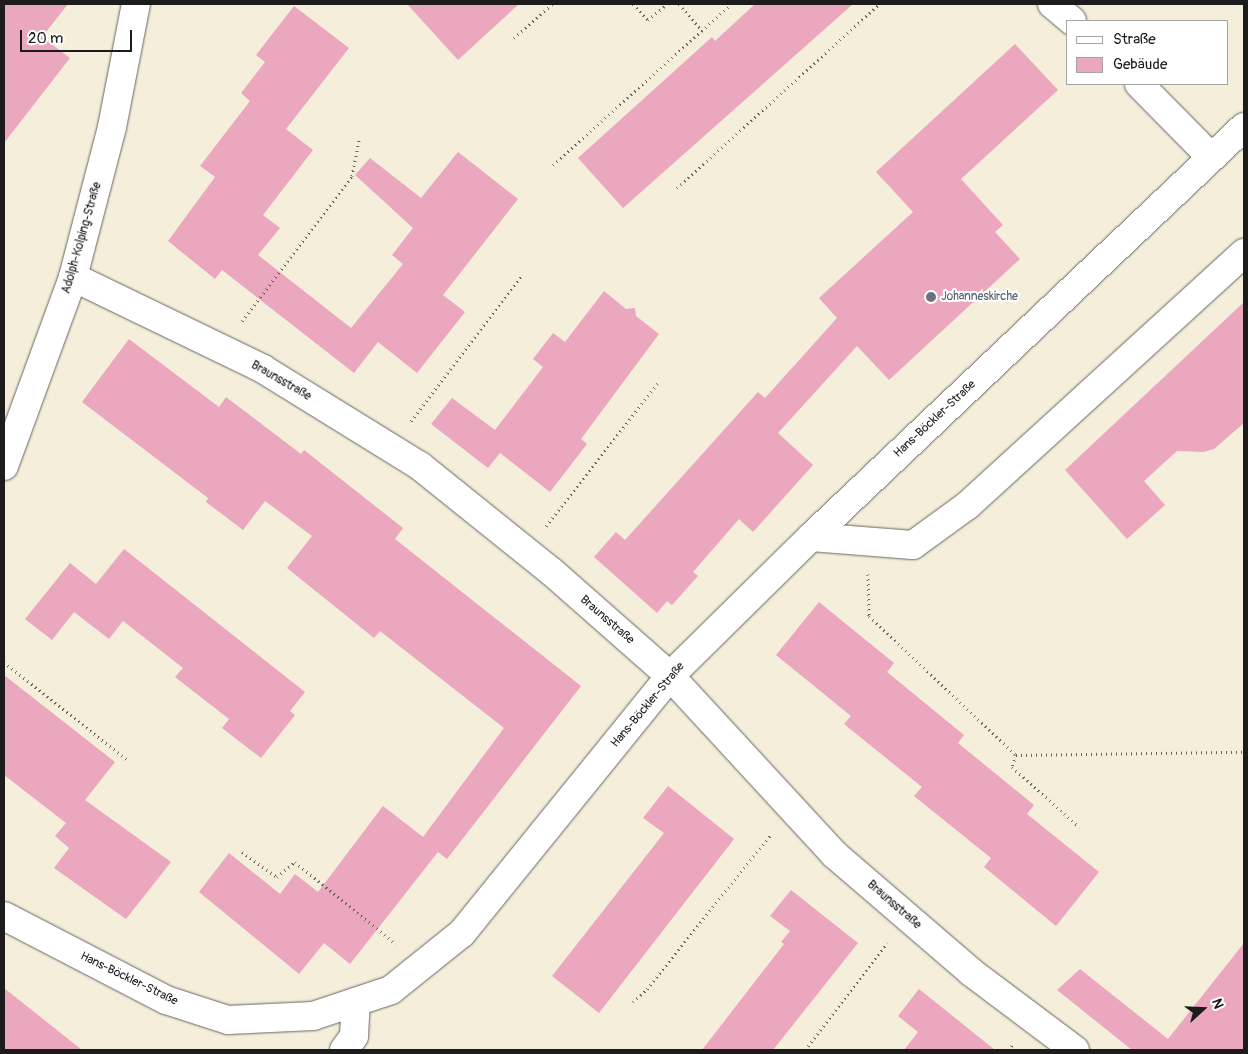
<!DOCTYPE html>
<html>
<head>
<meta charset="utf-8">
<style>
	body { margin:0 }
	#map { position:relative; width:1248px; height:1054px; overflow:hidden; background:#f4eedb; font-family:Pangolin,sans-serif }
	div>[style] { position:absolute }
	.building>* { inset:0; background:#eba7be }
	.path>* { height:3px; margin-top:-1.5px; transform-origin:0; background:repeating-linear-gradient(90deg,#68665f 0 1px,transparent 0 5px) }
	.roads { filter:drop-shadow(0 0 1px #68665f) drop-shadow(0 0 1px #68665f) }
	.minor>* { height:28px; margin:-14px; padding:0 14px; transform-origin:14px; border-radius:14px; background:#fff }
	.dots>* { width:14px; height:14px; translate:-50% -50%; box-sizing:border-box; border:2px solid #fff; border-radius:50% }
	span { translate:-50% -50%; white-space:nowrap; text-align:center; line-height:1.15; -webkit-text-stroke:4px #fff; paint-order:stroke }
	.street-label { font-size:12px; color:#1c1c1c }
	.worship-label { font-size:12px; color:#5b616d }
	.left { translate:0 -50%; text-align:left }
	.frame { position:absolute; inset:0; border:5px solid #1c1c1c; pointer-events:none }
	.legend { position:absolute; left:1066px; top:20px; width:162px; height:65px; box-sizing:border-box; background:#fff; border:1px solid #a4a4a4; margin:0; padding:6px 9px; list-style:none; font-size:15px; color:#1c1c1c }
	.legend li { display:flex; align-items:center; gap:10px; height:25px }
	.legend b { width:25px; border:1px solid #a4a4a4 }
	.north { position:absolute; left:1178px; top:984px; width:50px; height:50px; -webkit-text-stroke:4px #fff; paint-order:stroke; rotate:70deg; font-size:14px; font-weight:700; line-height:20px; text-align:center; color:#1c1c1c }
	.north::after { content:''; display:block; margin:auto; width:18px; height:22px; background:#1c1c1c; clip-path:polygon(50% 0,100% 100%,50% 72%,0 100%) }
	.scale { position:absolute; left:20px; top:30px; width:112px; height:22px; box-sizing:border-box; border:2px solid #1c1c1c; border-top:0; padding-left:6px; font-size:15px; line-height:18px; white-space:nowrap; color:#1c1c1c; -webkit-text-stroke:4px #fff; paint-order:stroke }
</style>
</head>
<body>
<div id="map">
	<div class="building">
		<div style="clip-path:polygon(4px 4px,68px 4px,42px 37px,70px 58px,4px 143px)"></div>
		<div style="clip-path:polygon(407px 4px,519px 4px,458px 60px)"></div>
		<div style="clip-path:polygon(755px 4px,853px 4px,623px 208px,578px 158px,712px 37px,715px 41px)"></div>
		<div style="clip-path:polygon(294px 6px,349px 48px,286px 129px,313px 150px,263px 215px,280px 228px,258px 255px,351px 328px,403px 264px,392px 255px,413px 228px,355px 175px,370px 158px,421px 198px,458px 152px,518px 199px,443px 295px,465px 312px,417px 373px,378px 342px,354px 373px,222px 270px,215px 279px,168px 241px,215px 177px,200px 166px,250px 101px,241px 93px,265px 62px,256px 55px)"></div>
		<div style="clip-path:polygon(1015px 44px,1058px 90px,961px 179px,1003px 225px,995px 232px,1020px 259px,889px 380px,857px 346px,778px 433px,813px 465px,753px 532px,739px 519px,693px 572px,698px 576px,672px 605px,667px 601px,657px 613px,594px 557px,616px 532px,625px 540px,758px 392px,765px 398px,837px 318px,819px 298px,913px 212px,876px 172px)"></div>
		<div style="clip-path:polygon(604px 291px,626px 309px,635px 308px,636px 316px,659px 334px,581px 439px,587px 444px,550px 492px,500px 453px,488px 468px,431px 424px,452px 398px,495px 430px,543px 367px,533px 359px,553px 333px,565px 342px)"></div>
		<div style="clip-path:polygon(1244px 302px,1244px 423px,1214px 449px,1204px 452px,1177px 451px,1144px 481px,1165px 505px,1127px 539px,1065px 470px)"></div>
		<div style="clip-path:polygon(129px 339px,219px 407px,226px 397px,301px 454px,304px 450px,403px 528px,395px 539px,581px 686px,447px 859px,438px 852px,350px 964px,324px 943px,299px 974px,199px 892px,229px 853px,280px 894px,295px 874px,318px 892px,383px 806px,423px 837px,504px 728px,380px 631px,374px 638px,287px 568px,312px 536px,265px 501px,243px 530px,206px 502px,208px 498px,82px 402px)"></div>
		<div style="clip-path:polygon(124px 549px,305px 692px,290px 711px,295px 715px,261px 758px,222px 728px,229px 719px,175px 677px,183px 668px,123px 621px,109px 639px,74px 612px,52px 640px,25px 619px,70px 563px,96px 584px)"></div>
		<div style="clip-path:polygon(819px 602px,894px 663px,887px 672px,964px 735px,958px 743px,1034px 805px,1027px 814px,1099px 872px,1056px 926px,984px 867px,991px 858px,914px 796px,922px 787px,844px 724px,851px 716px,776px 655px)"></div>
		<div style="clip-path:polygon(4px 675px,115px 762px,85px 800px,171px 862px,126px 919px,54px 868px,69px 848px,55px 836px,66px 823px,4px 775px)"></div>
		<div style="clip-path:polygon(668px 786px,734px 839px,599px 1013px,552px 976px,664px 833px,643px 818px)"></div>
		<div style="clip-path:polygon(791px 890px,858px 943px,773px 1050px,702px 1050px,784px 944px,781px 942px,790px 931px,770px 916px)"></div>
		<div style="clip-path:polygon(1244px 943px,1244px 1050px,1132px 1050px,1057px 990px,1080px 969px,1168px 1039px)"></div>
		<div style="clip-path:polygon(4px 988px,82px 1050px,4px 1050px)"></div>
		<div style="clip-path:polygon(919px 989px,944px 1009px,995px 1050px,904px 1050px,918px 1032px,898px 1016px)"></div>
	</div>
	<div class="path">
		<div style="left:633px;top:4px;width:22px;rotate:47deg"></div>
		<div style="left:648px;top:20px;width:25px;rotate:-40deg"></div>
		<div style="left:679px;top:4px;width:35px;rotate:49deg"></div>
		<div style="left:514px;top:38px;width:51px;rotate:-41.8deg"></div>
		<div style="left:553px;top:165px;width:240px;rotate:-42.1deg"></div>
		<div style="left:677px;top:188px;width:273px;rotate:-42.3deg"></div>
		<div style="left:242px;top:321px;width:182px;rotate:-52.8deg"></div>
		<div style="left:352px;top:176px;width:37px;rotate:-79deg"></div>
		<div style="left:411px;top:421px;width:182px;rotate:-52.8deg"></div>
		<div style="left:546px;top:526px;width:182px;rotate:-51.9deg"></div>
		<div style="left:868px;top:574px;width:42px;rotate:88.6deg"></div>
		<div style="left:869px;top:616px;width:202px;rotate:43.4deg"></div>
		<div style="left:1016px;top:755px;width:13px;rotate:108deg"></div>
		<div style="left:1012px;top:767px;width:90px;rotate:41.8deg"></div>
		<div style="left:4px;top:662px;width:157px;rotate:38.5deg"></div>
		<div style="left:1016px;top:755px;width:228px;rotate:-0.8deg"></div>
		<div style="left:242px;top:852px;width:43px;rotate:35.5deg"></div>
		<div style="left:277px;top:877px;width:23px;rotate:-40deg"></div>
		<div style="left:295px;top:862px;width:130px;rotate:39.1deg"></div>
		<div style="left:633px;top:1002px;width:19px;rotate:-43deg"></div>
		<div style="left:647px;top:989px;width:198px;rotate:-51.3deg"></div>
		<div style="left:805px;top:1050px;width:135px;rotate:-52.5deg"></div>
		<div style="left:1008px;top:1050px;width:8px;rotate:-50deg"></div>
	</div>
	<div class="roads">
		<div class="minor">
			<div style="left:1052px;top:4px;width:26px;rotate:40deg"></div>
			<div style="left:1139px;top:84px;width:103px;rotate:45.4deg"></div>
			<div style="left:73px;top:277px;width:211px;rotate:25.8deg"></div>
			<div style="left:263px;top:369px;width:185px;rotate:31.7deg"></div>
			<div style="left:420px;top:466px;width:169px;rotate:38.8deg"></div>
			<div style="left:552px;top:572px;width:157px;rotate:41.4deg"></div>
			<div style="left:670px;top:676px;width:242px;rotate:47.3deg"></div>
			<div style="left:834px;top:854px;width:181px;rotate:40.7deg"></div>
			<div style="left:971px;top:972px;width:130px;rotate:36.9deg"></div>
			<div style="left:4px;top:466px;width:201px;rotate:-69.9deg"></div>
			<div style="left:73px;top:277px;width:155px;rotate:-75.4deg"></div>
			<div style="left:112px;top:127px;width:125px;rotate:-79deg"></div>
			<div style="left:811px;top:537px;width:102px;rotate:4.5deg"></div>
			<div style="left:913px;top:545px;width:68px;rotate:-36deg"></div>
			<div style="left:968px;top:505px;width:374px;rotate:-42.4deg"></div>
			<div style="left:4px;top:916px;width:182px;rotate:27.4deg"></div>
			<div style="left:166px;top:1000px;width:65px;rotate:17.9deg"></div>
			<div style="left:228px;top:1020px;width:85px;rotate:-2.7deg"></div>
			<div style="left:313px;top:1016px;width:82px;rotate:-18.4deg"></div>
			<div style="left:391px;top:990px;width:91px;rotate:-38.8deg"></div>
			<div style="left:462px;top:933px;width:331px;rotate:-51deg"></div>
			<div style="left:670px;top:676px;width:198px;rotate:-44.6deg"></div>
			<div style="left:811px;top:537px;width:596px;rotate:-43.44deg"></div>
			<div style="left:344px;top:1050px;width:17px;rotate:-54deg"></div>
			<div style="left:354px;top:1036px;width:34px;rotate:-87deg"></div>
		</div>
	</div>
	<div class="dots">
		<div style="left:931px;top:297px;background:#6b7280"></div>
	</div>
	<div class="street-label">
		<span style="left:82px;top:238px;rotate:-74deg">Adolph-Kolping-Straße</span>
		<span style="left:281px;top:381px;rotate:30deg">Braunsstraße</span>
		<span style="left:935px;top:419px;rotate:-43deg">Hans-Böckler-Straße</span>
		<span style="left:607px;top:620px;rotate:41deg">Braunsstraße</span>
		<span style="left:648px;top:705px;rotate:-50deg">Hans-Böckler-Straße</span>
		<span style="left:894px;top:905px;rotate:41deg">Braunsstraße</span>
		<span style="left:129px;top:979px;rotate:26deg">Hans-Böckler-Straße</span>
	</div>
	<div class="worship-label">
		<span class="left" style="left:941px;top:297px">Johanneskirche</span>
	</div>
	<div class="frame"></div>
	<ul class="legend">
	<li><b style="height:6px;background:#fff"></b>Straße</li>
	<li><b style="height:14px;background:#eba7be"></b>Gebäude</li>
	</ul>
	<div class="north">N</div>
	<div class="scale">20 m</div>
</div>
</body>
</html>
